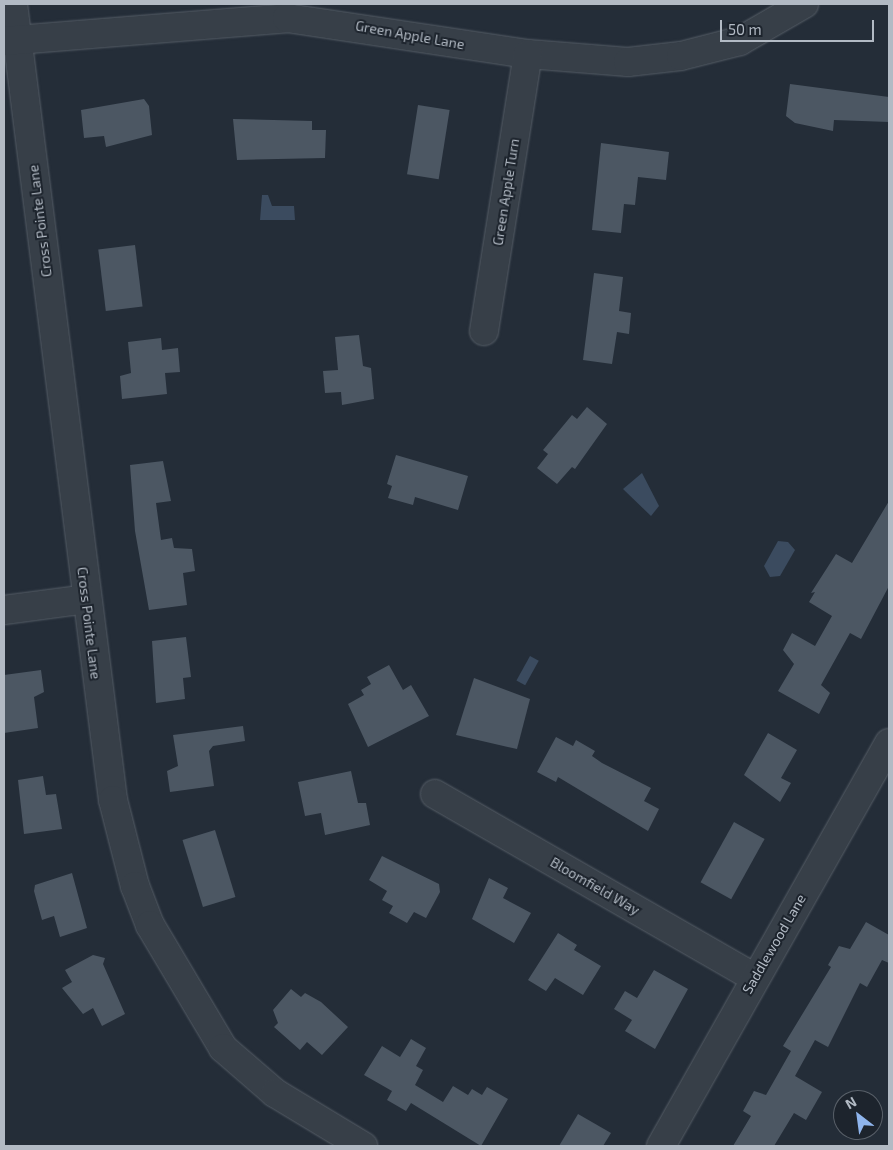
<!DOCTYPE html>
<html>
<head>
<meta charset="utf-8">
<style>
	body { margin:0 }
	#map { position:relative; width:893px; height:1150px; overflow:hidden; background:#242d38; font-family:"Exo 2",sans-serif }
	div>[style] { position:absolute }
	.water>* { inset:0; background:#3b4b5f; transform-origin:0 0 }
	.building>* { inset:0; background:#4c5763; transform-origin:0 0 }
	.roads { filter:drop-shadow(0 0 1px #555d66) drop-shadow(0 0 1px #555d66) }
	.minor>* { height:28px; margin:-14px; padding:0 14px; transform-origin:14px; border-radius:14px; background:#373f48 }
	span { translate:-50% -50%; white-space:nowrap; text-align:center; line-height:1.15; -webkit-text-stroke:4px #1d242d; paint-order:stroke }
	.street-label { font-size:14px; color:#b2bac4 }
	.frame { position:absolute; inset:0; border:5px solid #b2bac4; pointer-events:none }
	.north { position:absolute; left:833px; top:1090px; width:50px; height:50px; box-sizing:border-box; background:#1d242d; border:1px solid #596069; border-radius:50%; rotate:330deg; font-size:14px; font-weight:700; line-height:20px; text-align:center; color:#b2bac4 }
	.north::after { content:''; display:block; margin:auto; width:18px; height:22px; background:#8fb5ed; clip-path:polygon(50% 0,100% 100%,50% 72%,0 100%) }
	.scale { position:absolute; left:720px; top:20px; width:154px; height:22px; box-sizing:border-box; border:2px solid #b2bac4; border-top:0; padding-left:6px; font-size:15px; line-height:18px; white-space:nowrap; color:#b2bac4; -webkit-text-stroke:4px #1d242d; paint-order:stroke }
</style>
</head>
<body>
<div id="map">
	<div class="water">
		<div style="clip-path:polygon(262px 195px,268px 195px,272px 206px,294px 206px,295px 220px,260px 220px)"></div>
		<div style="clip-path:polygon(642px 473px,659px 506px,651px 516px,623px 489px)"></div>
		<div style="clip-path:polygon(778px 541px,788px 542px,795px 550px,780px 576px,770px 577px,764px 566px)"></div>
		<div style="left:530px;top:656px;width:10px;height:28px;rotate:29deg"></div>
	</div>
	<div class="building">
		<div style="clip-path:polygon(790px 84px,889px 97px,889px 122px,834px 120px,833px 131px,795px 123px,786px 116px)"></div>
		<div style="clip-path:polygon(144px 99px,149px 106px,152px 135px,106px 147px,104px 136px,84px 138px,81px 110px)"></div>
		<div style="left:418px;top:105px;width:32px;height:70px;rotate:9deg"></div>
		<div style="clip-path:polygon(233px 119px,312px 121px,312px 130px,326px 130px,325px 158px,237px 160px)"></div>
		<div style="clip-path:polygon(601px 143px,669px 152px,666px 180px,638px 177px,635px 205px,624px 204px,621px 233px,592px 230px)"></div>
		<div style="left:135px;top:245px;width:62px;height:37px;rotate:83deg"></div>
		<div style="clip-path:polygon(594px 273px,623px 277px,619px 311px,631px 313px,629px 334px,617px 332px,612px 364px,583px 360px)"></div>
		<div style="clip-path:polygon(359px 335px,363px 366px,371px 368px,374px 399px,342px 405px,341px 392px,325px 393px,323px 371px,338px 370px,335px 337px)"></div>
		<div style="clip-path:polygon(161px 338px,162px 350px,178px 348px,180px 372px,165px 373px,167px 394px,122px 399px,120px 376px,131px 373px,128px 342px)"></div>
		<div style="clip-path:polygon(587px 407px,607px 424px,575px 469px,572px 467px,557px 484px,537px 468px,548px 454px,543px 450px,572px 415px,577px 419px)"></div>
		<div style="clip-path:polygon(396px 455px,468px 476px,458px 510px,415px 497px,413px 505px,388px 498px,392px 486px,387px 484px)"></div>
		<div style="clip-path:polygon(163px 461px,171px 501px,156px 503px,161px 540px,172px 538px,174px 548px,192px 549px,195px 571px,183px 573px,187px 605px,149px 610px,135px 531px,130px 465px)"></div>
		<div style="clip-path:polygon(889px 501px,889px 586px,861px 639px,850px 633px,821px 685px,830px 693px,819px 714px,778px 691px,794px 664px,783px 650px,792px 633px,815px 646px,832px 616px,809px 602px,815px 592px,811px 593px,836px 554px,852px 563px)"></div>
		<div style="clip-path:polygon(186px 637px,191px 677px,183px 678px,185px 699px,156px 703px,152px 641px)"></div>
		<div style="clip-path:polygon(389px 665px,403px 690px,411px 685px,429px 716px,368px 747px,348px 704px,364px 695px,361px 690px,371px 684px,367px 677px)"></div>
		<div style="clip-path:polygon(41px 670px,44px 692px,34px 697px,38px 728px,4px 733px,4px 675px)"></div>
		<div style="clip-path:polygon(474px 678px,530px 699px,517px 749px,456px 735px)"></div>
		<div style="clip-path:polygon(243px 726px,245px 741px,213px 746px,209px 751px,214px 786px,170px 792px,167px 771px,178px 766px,173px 735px)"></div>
		<div style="clip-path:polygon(768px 733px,797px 750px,781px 778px,791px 783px,780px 802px,744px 775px)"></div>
		<div style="clip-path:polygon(556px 737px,573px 746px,576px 740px,595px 751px,592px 756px,602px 763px,651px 788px,644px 801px,659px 809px,648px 831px,558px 777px,556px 782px,537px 772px)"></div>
		<div style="clip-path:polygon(351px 771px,358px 803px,366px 803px,370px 825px,325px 835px,321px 813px,305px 816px,298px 782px)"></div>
		<div style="clip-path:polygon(43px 776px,46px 795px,56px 794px,62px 829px,24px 834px,18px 780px)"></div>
		<div style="left:734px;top:822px;width:35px;height:69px;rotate:29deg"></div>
		<div style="left:215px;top:830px;width:70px;height:34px;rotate:73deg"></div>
		<div style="clip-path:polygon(382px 856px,439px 884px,440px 892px,426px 918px,414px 912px,407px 923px,389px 913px,393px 906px,382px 900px,387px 891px,369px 880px)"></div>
		<div style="clip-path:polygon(72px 873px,87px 928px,60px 937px,54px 916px,42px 920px,34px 891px,35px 885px)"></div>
		<div style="clip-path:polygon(489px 878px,508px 888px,503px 898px,531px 913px,514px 943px,472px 919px)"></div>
		<div style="clip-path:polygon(866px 922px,889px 935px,889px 963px,882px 960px,867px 987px,860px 983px,828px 1047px,815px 1040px,795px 1076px,822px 1092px,806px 1120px,794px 1113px,774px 1146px,733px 1146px,751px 1116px,743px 1111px,754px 1091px,766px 1095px,791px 1051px,783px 1046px,831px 967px,828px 965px,839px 946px,850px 949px)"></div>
		<div style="clip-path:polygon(558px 933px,577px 945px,574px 950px,601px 966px,583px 995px,555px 978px,546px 991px,528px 980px)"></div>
		<div style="clip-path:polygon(93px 955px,105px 958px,103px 964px,125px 1014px,102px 1026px,93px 1008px,83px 1014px,62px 988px,72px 982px,65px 970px)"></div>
		<div style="clip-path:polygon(654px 970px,688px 989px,655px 1049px,625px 1031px,632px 1020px,614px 1009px,625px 991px,637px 998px)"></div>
		<div style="clip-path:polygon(291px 989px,301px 997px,305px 993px,321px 1002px,348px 1027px,322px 1055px,307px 1042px,300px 1050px,274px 1027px,278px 1023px,273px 1010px)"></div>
		<div style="clip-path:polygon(411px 1039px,426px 1048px,416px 1066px,423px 1070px,415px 1085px,443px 1102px,453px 1086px,468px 1095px,472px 1089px,482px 1095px,487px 1087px,508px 1099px,481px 1146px,411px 1103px,406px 1111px,387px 1100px,392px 1091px,364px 1075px,382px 1046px,400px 1057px)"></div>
		<div style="clip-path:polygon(578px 1114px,611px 1133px,603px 1146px,559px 1146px)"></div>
	</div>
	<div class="roads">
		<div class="minor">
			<div style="left:13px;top:4px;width:802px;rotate:82.84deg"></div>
			<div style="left:113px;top:800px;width:89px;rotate:75.7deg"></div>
			<div style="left:135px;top:886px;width:42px;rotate:69deg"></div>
			<div style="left:150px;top:925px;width:143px;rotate:59.3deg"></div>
			<div style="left:223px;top:1048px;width:69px;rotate:40.9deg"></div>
			<div style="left:275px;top:1093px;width:103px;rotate:31.1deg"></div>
			<div style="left:4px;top:41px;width:284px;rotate:-4.6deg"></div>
			<div style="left:287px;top:18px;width:244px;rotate:8.5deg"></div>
			<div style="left:528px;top:54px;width:100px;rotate:4.6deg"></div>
			<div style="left:628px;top:62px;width:53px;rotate:-6.5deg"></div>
			<div style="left:681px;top:56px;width:61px;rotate:-14.3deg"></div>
			<div style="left:740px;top:41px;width:74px;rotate:-30deg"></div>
			<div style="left:484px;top:331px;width:280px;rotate:-81deg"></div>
			<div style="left:4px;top:610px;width:83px;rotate:-7.6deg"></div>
			<div style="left:435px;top:794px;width:369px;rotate:29.9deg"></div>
			<div style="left:661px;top:1146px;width:463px;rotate:-60.5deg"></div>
		</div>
	</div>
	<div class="street-label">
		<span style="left:410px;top:35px;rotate:10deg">Green Apple Lane</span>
		<span style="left:506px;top:192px;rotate:-81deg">Green Apple Turn</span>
		<span style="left:40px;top:221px;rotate:-97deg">Cross Pointe Lane</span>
		<span style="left:89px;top:623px;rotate:83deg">Cross Pointe Lane</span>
		<span style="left:595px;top:886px;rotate:30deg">Bloomfield Way</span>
		<span style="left:774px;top:944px;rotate:-60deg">Saddlewood Lane</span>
	</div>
	<div class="frame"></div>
	<div class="north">N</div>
	<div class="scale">50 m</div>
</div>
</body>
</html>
